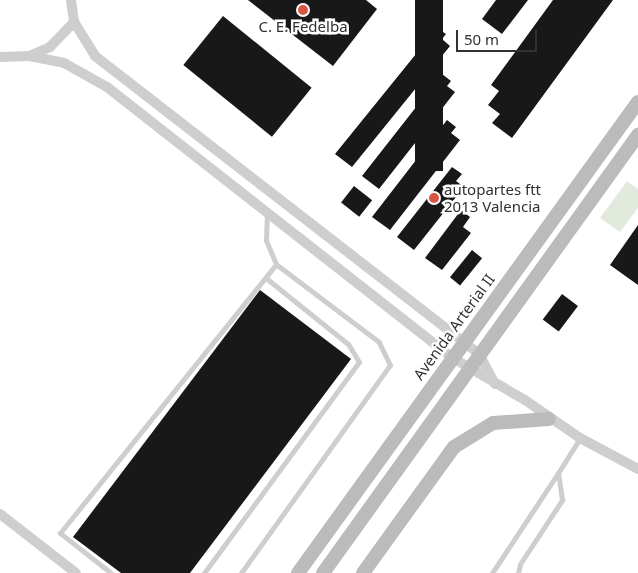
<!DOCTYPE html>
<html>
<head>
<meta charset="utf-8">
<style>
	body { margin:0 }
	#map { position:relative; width:638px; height:573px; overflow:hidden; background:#fff; font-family:"Noto Sans",sans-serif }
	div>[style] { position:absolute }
	.green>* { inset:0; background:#e2eade }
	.building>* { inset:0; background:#181818; transform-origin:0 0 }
	.lane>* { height:5px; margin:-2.5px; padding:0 2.5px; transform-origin:2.5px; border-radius:2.5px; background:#cecece }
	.street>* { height:10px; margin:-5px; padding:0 5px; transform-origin:5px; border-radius:5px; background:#cecece }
	.secondary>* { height:14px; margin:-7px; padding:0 7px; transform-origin:7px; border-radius:7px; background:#bbb }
	.dots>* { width:14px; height:14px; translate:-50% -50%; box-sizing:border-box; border:2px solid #fff; border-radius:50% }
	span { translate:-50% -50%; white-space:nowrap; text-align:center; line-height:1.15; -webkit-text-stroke:5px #fff; paint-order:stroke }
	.poi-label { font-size:15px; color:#313131 }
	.left { translate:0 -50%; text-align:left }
	.street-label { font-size:15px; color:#313131 }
	.scale { position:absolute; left:456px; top:30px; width:81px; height:22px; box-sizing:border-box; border:2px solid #313131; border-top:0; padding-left:6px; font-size:15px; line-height:18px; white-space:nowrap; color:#313131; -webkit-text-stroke:4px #fff; paint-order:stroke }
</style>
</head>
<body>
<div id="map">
	<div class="green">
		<div style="clip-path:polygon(627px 181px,638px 189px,638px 208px,620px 232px,600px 218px)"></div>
	</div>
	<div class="building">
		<div style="clip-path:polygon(248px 0,366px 0,377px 9px,333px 66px)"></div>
		<div style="left:415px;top:0;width:28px;height:171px"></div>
		<div style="clip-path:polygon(496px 0,528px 0,502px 34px,482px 19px)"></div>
		<div style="clip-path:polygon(553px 0,613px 0,512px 138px,492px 123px,500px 114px,488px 105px,499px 91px,491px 85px)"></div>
		<div style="left:223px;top:16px;width:114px;height:63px;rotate:39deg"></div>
		<div style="clip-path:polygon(437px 28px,446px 34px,442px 39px,450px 46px,352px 167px,335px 154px)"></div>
		<div style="clip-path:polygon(442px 74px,451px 81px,447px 86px,455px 92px,379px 189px,362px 176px)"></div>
		<div style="clip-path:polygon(447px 120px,456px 127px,451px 133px,460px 140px,390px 230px,372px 217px)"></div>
		<div style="clip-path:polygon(452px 167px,462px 174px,456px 181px,464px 187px,414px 250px,397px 237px)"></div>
		<div style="left:354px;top:186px;width:23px;height:21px;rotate:38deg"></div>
		<div style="clip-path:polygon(461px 210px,470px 217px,463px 227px,471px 233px,442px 270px,425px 258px)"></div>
		<div style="clip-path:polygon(638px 225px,638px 285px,610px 265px)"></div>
		<div style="left:472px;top:250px;width:13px;height:35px;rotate:39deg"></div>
		<div style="clip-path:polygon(260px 290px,351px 359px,190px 573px,121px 573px,73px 537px)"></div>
		<div style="left:562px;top:294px;width:20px;height:32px;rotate:37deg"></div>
	</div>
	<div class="lane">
		<div style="left:111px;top:573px;width:65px;rotate:-141.9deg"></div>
		<div style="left:60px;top:533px;width:345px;rotate:-51.2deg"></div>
		<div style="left:204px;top:573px;width:262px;rotate:-53.7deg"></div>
		<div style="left:359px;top:362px;width:21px;rotate:-121deg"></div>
		<div style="left:348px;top:344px;width:105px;rotate:-141.2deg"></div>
		<div style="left:241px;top:573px;width:256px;rotate:-54.4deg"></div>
		<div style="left:390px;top:365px;width:25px;rotate:-116deg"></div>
		<div style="left:379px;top:342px;width:129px;rotate:-142.9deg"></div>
		<div style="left:276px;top:264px;width:26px;rotate:-113deg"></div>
		<div style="left:266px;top:240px;width:28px;rotate:-88deg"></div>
		<div style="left:492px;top:573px;width:120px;rotate:-56.6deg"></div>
		<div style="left:518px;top:573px;width:9px;rotate:-77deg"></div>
		<div style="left:520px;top:564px;width:77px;rotate:-56.7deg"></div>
		<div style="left:562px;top:500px;width:27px;rotate:-98deg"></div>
		<div style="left:558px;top:473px;width:41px;rotate:-57.8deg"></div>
	</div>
	<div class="street">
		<div style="left:71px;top:0;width:22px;rotate:82deg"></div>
		<div style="left:74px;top:22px;width:40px;rotate:58deg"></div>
		<div style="left:95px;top:56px;width:486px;rotate:37.8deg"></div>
		<div style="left:479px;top:354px;width:34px;rotate:62deg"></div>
		<div style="left:29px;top:56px;width:23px;rotate:-23deg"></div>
		<div style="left:50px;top:47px;width:35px;rotate:-46deg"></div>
		<div style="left:0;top:57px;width:29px;rotate:-2deg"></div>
		<div style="left:29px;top:56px;width:36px;rotate:11deg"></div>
		<div style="left:64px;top:63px;width:49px;rotate:29.2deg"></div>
		<div style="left:107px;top:87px;width:437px;rotate:38.1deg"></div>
		<div style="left:451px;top:357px;width:86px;rotate:30.2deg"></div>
		<div style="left:525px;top:400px;width:67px;rotate:34.6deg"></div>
		<div style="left:580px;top:438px;width:66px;rotate:28.1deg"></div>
		<div style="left:0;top:514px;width:96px;rotate:37.8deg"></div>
	</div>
	<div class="secondary">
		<div style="left:298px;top:573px;width:581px;rotate:-54.18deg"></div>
		<div style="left:323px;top:573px;width:540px;rotate:-54.28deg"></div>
		<div style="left:363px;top:573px;width:155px;rotate:-54.2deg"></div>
		<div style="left:454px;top:447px;width:46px;rotate:-31.6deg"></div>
		<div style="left:493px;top:423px;width:56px;rotate:-4.1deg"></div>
	</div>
	<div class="dots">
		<div style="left:303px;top:10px;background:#d85543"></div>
		<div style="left:434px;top:198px;background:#d85543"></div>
	</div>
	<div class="poi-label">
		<span style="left:303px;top:27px">C. E. Fedelba</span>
		<span class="left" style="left:444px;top:198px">autopartes ftt<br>2013 Valencia</span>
	</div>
	<div class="street-label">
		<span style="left:454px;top:327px;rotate:-54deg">Avenida Arterial II</span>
	</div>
	<div class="scale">50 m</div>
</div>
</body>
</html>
